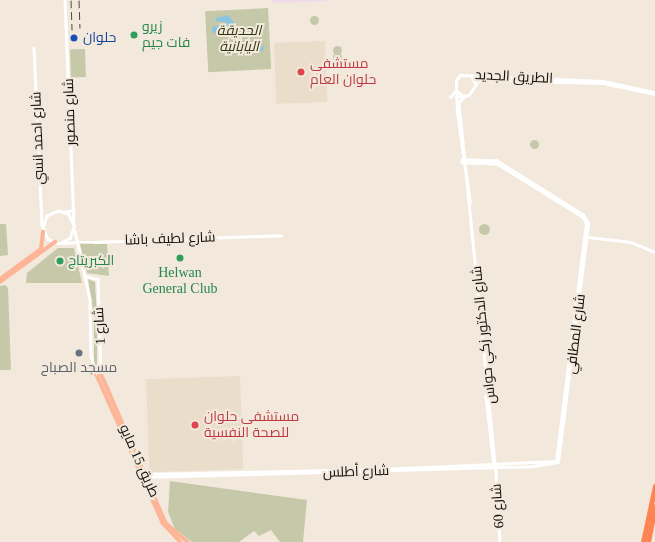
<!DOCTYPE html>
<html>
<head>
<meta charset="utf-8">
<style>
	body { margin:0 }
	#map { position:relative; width:655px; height:542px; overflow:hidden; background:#f2e9dc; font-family:"Times New Roman",Cairo,serif }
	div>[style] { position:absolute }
	.built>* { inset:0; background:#eaddca; transform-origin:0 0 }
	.education>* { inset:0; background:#eedae9 }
	.green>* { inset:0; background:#c5c9aa; transform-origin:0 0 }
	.round { border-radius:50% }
	.water>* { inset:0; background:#8bc5df }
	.minor>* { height:2.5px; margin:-1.25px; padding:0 1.25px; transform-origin:1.25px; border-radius:1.25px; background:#fff }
	.major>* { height:3.5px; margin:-1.75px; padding:0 1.75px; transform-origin:1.75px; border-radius:1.75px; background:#feb597 }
	.highway>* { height:4.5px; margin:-2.25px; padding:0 2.25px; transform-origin:2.25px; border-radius:2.25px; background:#fe8452 }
	.rail>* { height:1px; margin-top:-0.5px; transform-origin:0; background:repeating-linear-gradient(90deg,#4c4741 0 8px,transparent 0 12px) }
	.dots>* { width:11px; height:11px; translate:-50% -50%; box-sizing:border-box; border:2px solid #f2e9dc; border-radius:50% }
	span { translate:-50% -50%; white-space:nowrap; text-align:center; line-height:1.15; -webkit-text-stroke:4px #f2e9dc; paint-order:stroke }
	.leisure-label { font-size:14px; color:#27864d }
	.left { translate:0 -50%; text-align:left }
	.park-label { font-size:14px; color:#31350c; font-style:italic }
	.transit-label { font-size:14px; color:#164399 }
	.health-label { font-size:14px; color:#be3a42 }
	.street-label { font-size:14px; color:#110e0a }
	.worship-label { font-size:14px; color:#5b616d }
</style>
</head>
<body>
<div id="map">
	<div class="built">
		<div style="left:325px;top:41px;width:61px;height:51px;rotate:88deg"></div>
		<div style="left:240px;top:376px;width:93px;height:94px;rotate:88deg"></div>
	</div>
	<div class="education">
		<div style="clip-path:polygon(272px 0,327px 0,327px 1px,274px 3px)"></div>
	</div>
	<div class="green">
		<div style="left:268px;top:8px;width:61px;height:63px;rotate:87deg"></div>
		<div class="round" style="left:309.5px;top:15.5px;width:9px;height:9px"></div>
		<div class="round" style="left:332.5px;top:45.5px;width:9px;height:9px"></div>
		<div style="left:85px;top:49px;width:28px;height:15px;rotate:88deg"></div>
		<div class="round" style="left:332.5px;top:52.5px;width:9px;height:9px"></div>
		<div class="round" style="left:529.5px;top:139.5px;width:9px;height:9px"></div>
		<div class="round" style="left:478.5px;top:223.5px;width:11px;height:11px"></div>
		<div style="clip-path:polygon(0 224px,6px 224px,8px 255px,0 256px)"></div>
		<div style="clip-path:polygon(80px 244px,107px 244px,109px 276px,87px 273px)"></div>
		<div style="clip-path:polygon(58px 248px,74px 248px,82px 283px,26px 283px,27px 273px)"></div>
		<div style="clip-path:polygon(88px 279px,95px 282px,97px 317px,94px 317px)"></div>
		<div style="clip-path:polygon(5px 285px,8px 288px,11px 370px,0 370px,0 286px)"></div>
		<div style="left:94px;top:323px;width:3px;height:44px"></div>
		<div style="clip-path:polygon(170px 481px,307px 500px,303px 542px,280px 542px,271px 530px,259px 536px,254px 531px,239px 542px,192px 542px,175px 529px,168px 512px)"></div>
	</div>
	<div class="water">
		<div style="clip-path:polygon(228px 15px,234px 22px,231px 32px,219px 35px,212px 32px,213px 26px,225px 26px,225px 22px,215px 21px,216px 18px)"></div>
		<div style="clip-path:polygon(256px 43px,264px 47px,263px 51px,252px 50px,252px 47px,257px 49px,257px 46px,240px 44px)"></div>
	</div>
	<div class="minor">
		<div style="left:65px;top:0;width:221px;rotate:87.7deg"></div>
		<div style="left:34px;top:48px;width:177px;rotate:87.4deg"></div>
		<div style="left:471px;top:75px;width:10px;rotate:61deg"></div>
		<div style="left:466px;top:96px;width:9px;rotate:139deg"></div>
		<div style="left:459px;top:102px;width:371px;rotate:84.3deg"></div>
		<div style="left:450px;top:97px;width:9px;rotate:-49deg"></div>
		<div style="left:456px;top:90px;width:9px;rotate:41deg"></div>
		<div style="left:456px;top:97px;width:13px;rotate:-9deg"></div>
		<div style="left:469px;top:95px;width:17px;rotate:-57deg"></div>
		<div style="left:478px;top:81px;width:6px;rotate:-9deg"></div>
		<div style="left:484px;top:80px;width:119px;rotate:1.4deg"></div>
		<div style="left:603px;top:83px;width:53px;rotate:11.9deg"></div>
		<div style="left:470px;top:203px;width:91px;rotate:-98.2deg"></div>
		<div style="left:457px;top:113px;width:32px;rotate:-92deg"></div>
		<div style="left:456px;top:81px;width:7px;rotate:-56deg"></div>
		<div style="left:460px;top:75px;width:143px;rotate:2.4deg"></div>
		<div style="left:603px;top:81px;width:53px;rotate:11.9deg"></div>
		<div style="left:62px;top:212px;width:12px;rotate:-9deg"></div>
		<div style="left:75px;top:231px;width:70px;rotate:77.6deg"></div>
		<div style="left:90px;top:299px;width:56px;rotate:89deg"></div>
		<div style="left:91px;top:355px;width:20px;rotate:75deg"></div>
		<div style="left:588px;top:237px;width:43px;rotate:6.6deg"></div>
		<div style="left:631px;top:242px;width:26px;rotate:23deg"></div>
		<div style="left:60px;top:243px;width:11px;rotate:-27deg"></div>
		<div style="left:70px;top:238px;width:13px;rotate:-72deg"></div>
		<div style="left:74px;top:226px;width:13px;rotate:-117deg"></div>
		<div style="left:68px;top:214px;width:10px;rotate:-163deg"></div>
		<div style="left:58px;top:211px;width:12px;rotate:156deg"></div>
		<div style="left:47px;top:216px;width:12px;rotate:110deg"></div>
		<div style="left:43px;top:227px;width:13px;rotate:67deg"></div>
		<div style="left:48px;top:239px;width:11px;rotate:22deg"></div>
		<div style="left:58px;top:243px;width:2px"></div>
		<div style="left:60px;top:243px;width:17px;rotate:-3deg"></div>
		<div style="left:77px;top:242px;width:17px"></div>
		<div style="left:94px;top:242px;width:187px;rotate:-2.1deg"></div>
		<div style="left:84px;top:276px;width:14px;rotate:12deg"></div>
		<div style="left:98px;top:279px;width:94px;rotate:88.2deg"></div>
		<div style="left:490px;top:396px;width:4px;rotate:180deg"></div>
		<div style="left:486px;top:396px;width:70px;rotate:83.5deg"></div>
		<div style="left:496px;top:471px;width:71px;rotate:86.8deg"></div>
		<div style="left:144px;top:474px;width:238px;rotate:-1.2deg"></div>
		<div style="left:382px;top:469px;width:174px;rotate:-2.6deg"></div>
		<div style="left:556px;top:461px;width:240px;rotate:-82.8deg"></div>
		<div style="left:586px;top:223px;width:7px;rotate:-124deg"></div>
		<div style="left:582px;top:217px;width:100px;rotate:-148.1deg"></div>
		<div style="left:497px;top:164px;width:35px;rotate:-178deg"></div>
		<div style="left:146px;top:477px;width:387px;rotate:-1.6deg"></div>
		<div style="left:533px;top:466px;width:25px;rotate:-9deg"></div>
		<div style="left:558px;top:462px;width:241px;rotate:-82.8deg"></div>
		<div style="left:588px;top:223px;width:9px;rotate:-122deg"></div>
		<div style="left:583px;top:215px;width:102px;rotate:-147.9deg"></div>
		<div style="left:497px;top:161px;width:35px;rotate:-178deg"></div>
	</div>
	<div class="major">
		<div style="left:0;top:279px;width:51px;rotate:-36.2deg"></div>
		<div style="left:41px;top:249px;width:17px;rotate:-83deg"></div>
		<div style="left:0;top:282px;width:68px;rotate:-36deg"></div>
		<div style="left:180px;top:542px;width:25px;rotate:-133deg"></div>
		<div style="left:163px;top:524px;width:164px;rotate:-114.1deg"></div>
		<div style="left:96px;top:374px;width:5px;rotate:-11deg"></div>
		<div style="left:101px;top:373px;width:163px;rotate:66.6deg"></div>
		<div style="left:166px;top:523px;width:29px;rotate:41deg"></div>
	</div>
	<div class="highway">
		<div style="left:643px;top:542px;width:57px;rotate:-77.9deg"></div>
		<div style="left:648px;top:542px;width:36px;rotate:-79deg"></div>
	</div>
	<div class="rail">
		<div style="left:71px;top:0;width:30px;rotate:88deg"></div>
		<div style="left:79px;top:0;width:28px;rotate:88deg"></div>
	</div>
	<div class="dots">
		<div style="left:134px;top:35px;background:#2e9e5b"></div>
		<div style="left:74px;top:38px;background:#1a4fb4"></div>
		<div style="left:301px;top:72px;background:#e0444e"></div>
		<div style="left:180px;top:258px;background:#2e9e5b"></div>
		<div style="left:60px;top:261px;background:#2e9e5b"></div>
		<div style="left:79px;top:353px;background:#6b7280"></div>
		<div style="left:195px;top:425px;background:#e0444e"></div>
	</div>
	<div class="leisure-label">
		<span class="left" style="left:142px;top:35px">زيرو<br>فات جيم</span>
		<span class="left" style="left:68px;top:261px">الكبريتاج</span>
		<span style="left:180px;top:281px">Helwan<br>General Club</span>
	</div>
	<div class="park-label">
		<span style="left:239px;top:39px">الحديقة<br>اليابانية</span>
	</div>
	<div class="transit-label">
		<span class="left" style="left:83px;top:38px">حلوان</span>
	</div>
	<div class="health-label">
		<span class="left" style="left:310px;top:72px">مستشفى<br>حلوان العام</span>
		<span class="left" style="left:204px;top:425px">مستشفي حلوان<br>للصحة النفسية</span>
	</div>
	<div class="street-label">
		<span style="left:514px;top:77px;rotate:3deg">الطريق الجديد</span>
		<span style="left:70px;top:112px;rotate:-92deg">شارع منصور</span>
		<span style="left:38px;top:138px;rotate:-92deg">شارع احمد انسي</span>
		<span style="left:170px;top:239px;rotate:-2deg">شارع لطيف باشا</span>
		<span style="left:100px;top:326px;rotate:-93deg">شارع 1</span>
		<span style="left:576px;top:334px;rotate:-83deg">شارع المطافي</span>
		<span style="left:484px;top:335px;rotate:-96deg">شارع الدكتور زكي حواس</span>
		<span style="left:139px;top:461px;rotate:66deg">طريق 15 مايو</span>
		<span style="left:356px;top:472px;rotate:-2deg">شارع أطلس</span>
		<span style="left:498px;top:506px;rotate:-94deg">شارع 60</span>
	</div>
	<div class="worship-label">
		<span style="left:79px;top:368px">مسجد الصباح</span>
	</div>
</div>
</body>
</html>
